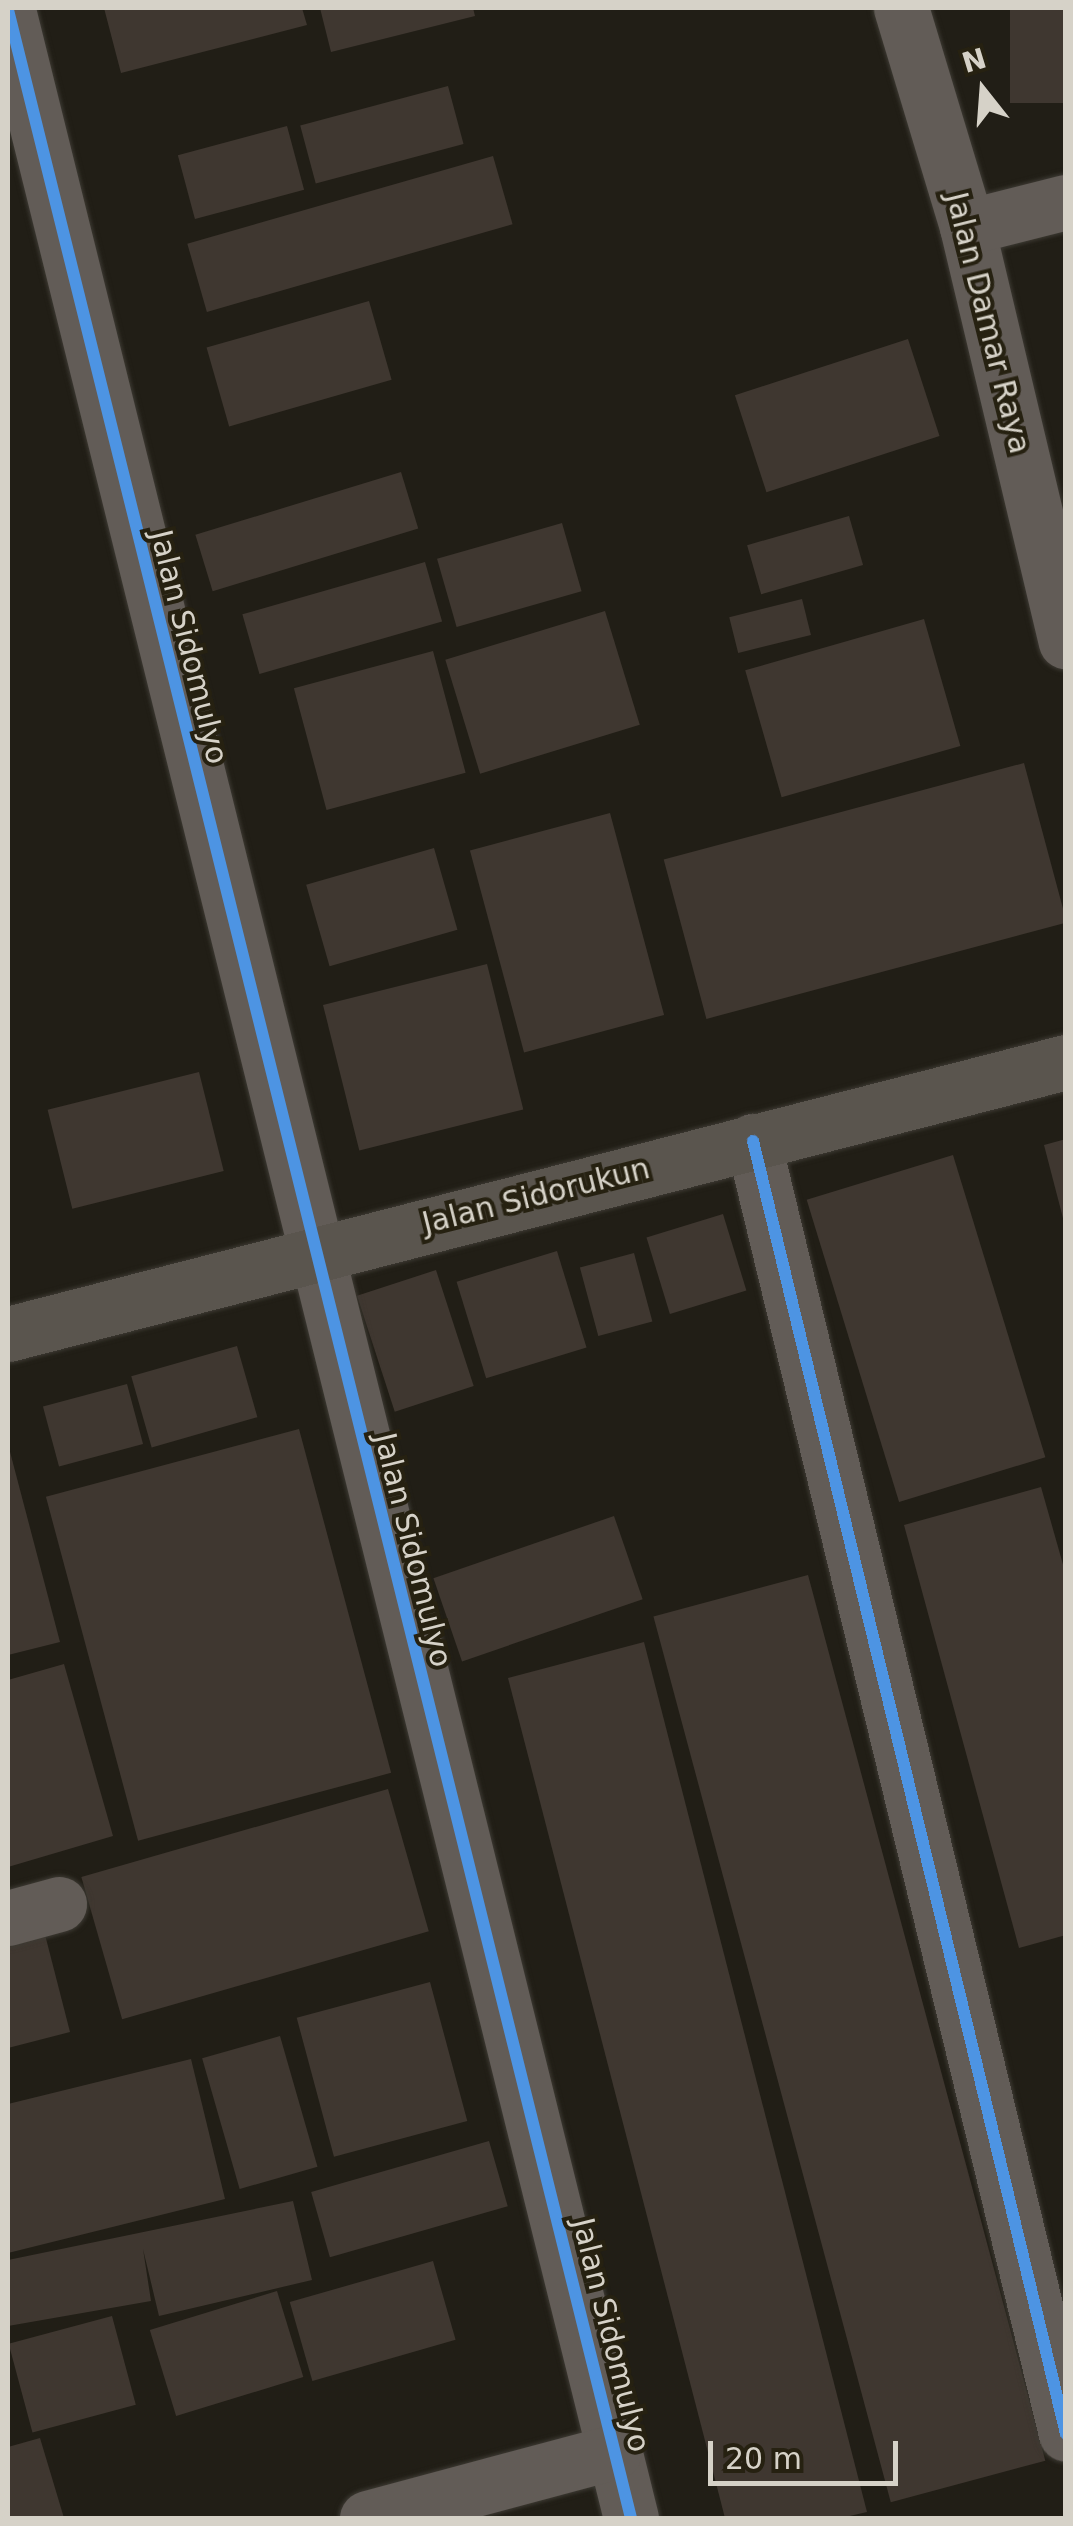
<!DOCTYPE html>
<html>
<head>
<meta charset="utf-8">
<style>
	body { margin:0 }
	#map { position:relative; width:1073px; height:2526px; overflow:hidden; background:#211e16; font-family:"DejaVu Sans",sans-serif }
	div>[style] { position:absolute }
	.building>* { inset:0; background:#3f3730; transform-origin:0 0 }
	.roads { filter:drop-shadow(0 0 2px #3d3a33) drop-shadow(0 0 2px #3d3a33) }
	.street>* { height:55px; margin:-27.5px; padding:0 27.5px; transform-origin:27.5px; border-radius:27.5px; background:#625c57 }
	.secondary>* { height:55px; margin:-27.5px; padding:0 27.5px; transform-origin:27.5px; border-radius:27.5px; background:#5a554e }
	.cycleway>* { height:12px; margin:-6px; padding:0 6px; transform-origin:6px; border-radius:6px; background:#4d94e3 }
	span { translate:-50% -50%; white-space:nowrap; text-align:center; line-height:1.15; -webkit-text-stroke:8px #262111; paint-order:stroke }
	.street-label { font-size:30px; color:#d6d2c8 }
	.frame { position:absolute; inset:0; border:10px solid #d6d2c8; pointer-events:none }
	.north { position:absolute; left:933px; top:40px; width:100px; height:100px; -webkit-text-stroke:8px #262111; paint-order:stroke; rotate:343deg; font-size:28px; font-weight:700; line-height:40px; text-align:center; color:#d6d2c8 }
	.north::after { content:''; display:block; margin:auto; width:35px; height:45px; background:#d6d2c8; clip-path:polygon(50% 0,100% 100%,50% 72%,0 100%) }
	.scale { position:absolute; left:708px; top:2441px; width:190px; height:45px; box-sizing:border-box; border:5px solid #d6d2c8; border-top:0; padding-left:12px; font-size:30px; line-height:35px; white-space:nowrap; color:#d6d2c8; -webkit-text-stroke:8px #262111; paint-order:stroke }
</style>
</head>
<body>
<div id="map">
	<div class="building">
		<div style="clip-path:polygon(104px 8px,302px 8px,307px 25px,121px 73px)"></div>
		<div style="clip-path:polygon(320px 8px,473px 8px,475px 16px,331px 52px)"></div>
		<div style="left:1010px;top:8px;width:56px;height:95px"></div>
		<div style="left:448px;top:86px;width:60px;height:153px;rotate:75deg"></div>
		<div style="left:287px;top:126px;width:66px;height:113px;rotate:75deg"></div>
		<div style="left:493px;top:156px;width:71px;height:318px;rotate:74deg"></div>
		<div style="left:369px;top:301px;width:82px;height:169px;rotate:74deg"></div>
		<div style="left:908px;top:339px;width:102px;height:182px;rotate:72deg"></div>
		<div style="left:401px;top:472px;width:59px;height:215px;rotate:73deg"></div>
		<div style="left:849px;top:516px;width:51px;height:106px;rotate:74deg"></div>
		<div style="left:562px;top:523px;width:71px;height:130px;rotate:74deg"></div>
		<div style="left:425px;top:562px;width:62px;height:190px;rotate:74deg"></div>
		<div style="left:802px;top:599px;width:37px;height:75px;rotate:76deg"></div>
		<div style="left:605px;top:611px;width:119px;height:167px;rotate:73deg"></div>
		<div style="left:924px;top:619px;width:132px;height:186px;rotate:74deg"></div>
		<div style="left:433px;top:651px;width:126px;height:144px;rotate:75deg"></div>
		<div style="left:1024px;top:763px;width:165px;height:373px;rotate:75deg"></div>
		<div style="left:610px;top:813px;width:209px;height:145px;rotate:75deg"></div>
		<div style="left:434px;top:848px;width:85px;height:133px;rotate:74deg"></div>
		<div style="left:487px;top:964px;width:150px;height:169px;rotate:76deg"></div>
		<div style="left:199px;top:1072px;width:102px;height:156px;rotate:76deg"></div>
		<div style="clip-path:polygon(1066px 1139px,1066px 1222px,1064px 1222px,1044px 1145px)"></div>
		<div style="left:953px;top:1155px;width:316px;height:153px;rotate:73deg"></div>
		<div style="left:723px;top:1214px;width:80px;height:80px;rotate:73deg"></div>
		<div style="left:557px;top:1251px;width:101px;height:105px;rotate:73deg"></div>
		<div style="left:634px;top:1253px;width:71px;height:56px;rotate:75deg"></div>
		<div style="left:436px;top:1270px;width:122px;height:83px;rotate:72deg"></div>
		<div style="left:237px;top:1346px;width:74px;height:110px;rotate:74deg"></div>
		<div style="left:127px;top:1384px;width:62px;height:87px;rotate:75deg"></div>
		<div style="left:299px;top:1429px;width:356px;height:262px;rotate:75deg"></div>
		<div style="clip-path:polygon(9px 1448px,60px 1642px,8px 1655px,8px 1449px)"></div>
		<div style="clip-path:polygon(1041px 1487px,1066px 1575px,1066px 1935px,1019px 1948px,904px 1525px)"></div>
		<div style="left:614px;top:1516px;width:88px;height:191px;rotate:71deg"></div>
		<div style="left:808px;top:1575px;width:917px;height:160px;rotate:75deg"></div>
		<div style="clip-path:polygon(644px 1642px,867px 2512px,841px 2518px,725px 2518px,508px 1678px)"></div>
		<div style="clip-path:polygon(64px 1664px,113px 1836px,8px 1867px,8px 1680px)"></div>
		<div style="left:388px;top:1789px;width:148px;height:319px;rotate:74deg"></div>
		<div style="clip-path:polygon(41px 1919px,70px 2032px,8px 2048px,8px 1928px)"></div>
		<div style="left:430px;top:1982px;width:144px;height:138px;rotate:75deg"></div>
		<div style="left:280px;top:2036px;width:136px;height:81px;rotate:74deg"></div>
		<div style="clip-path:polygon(191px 2059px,225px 2199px,8px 2253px,8px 2104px)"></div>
		<div style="left:489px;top:2141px;width:68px;height:185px;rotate:74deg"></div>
		<div style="clip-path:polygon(293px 2201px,312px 2280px,159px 2316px,143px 2249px,151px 2301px,8px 2326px,8px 2260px)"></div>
		<div style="left:433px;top:2261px;width:82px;height:149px;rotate:74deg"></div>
		<div style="left:277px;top:2291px;width:90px;height:133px;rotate:73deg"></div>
		<div style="left:112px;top:2316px;width:92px;height:107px;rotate:75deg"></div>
		<div style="clip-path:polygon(40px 2438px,64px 2518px,8px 2518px,8px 2447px)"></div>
	</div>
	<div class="roads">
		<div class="street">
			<div style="left:901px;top:8px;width:229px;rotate:73.2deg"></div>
			<div style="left:967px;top:227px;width:426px;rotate:76.6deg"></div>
			<div style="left:8px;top:10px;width:2584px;rotate:76.05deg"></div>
			<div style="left:967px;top:227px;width:102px;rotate:-14.2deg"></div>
			<div style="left:753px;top:1141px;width:1330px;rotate:76.39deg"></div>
			<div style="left:8px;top:1918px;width:53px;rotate:-15.4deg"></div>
			<div style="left:367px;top:2518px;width:256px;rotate:-15deg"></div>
		</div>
		<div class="secondary">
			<div style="left:8px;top:1334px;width:1092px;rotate:-14.42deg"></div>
		</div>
	</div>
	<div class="cycleway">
		<div style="left:8px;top:10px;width:2584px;rotate:76.05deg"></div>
		<div style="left:753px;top:1141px;width:1330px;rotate:76.39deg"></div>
	</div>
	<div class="street-label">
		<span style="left:988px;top:323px;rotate:76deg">Jalan Damar Raya</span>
		<span style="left:189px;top:647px;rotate:76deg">Jalan Sidomulyo</span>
		<span style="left:536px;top:1196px;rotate:-14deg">Jalan Sidorukun</span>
		<span style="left:413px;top:1550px;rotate:76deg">Jalan Sidomulyo</span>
		<span style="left:611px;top:2335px;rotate:76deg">Jalan Sidomulyo</span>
	</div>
	<div class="frame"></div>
	<div class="north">N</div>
	<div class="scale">20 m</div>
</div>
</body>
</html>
